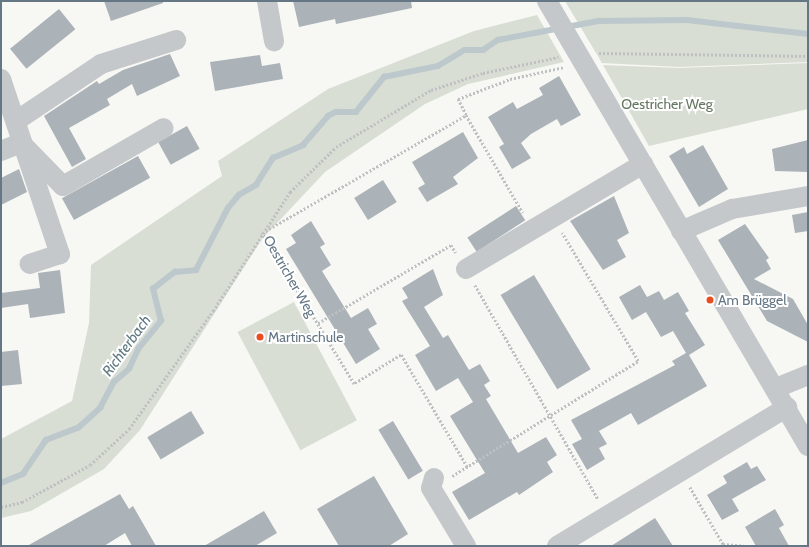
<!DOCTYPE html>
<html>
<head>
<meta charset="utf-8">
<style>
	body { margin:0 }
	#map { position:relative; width:809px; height:547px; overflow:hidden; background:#f7f7f3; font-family:Cabin,sans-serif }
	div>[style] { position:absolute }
	.green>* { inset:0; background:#d8ded4; transform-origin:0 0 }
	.stream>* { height:5.5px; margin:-2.75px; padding:0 2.75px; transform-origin:2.75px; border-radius:2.75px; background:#bcc8cc }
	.building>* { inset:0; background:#abb3b9; transform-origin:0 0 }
	.path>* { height:2.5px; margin-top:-1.25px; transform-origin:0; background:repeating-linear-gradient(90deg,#bec0c2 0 2px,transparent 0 4px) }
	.minor>* { height:20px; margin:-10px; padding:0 10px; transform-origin:10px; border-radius:10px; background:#c4c8cb }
	.dots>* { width:11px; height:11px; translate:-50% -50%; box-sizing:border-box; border:2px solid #fff; border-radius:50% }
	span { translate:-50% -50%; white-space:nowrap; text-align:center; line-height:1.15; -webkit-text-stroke:4px #fff; paint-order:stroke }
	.park-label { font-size:14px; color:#657760 }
	.street-label { font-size:14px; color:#657785 }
	.poi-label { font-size:14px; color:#657785 }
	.left { translate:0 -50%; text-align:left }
	.water-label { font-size:15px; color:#607982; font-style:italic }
	.frame { position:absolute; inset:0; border:2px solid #657785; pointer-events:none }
</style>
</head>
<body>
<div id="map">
	<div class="green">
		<div style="clip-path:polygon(565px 1px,808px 1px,808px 62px,679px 67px,602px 63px)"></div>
		<div style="clip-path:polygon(537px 15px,564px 62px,468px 84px,425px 104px,325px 172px,262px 239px,140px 430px,104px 469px,31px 511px,1px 518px,1px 439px,72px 401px,89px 323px,91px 265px,222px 176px,218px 161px,328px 89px,474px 31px)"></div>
		<div style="clip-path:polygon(808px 63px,808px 109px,649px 146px,603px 65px,679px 68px)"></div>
		<div style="left:294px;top:302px;width:134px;height:64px;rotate:62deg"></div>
	</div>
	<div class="stream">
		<div style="left:1px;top:483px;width:24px;rotate:-22deg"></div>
		<div style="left:23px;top:474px;width:41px;rotate:-55.9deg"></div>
		<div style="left:46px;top:440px;width:34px;rotate:-21deg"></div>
		<div style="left:78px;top:428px;width:30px;rotate:-42deg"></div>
		<div style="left:100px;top:408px;width:30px;rotate:-62deg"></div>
		<div style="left:114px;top:382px;width:20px;rotate:-41deg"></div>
		<div style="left:129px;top:369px;width:23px;rotate:-65deg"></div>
		<div style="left:139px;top:348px;width:35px;rotate:-51deg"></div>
		<div style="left:161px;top:321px;width:33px;rotate:-104deg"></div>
		<div style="left:153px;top:289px;width:28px;rotate:-38deg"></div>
		<div style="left:175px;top:272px;width:21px;rotate:-5deg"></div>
		<div style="left:196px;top:270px;width:70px;rotate:-62.7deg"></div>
		<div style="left:228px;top:208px;width:17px;rotate:-50deg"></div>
		<div style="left:239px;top:195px;width:20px;rotate:-30deg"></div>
		<div style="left:256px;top:185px;width:32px;rotate:-58deg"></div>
		<div style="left:273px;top:158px;width:33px;rotate:-23deg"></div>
		<div style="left:303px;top:145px;width:38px;rotate:-49deg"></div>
		<div style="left:328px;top:116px;width:9px;rotate:-27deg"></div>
		<div style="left:336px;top:112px;width:20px"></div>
		<div style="left:356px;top:112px;width:45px;rotate:-51.3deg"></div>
		<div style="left:384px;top:77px;width:55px;rotate:-11.5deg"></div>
		<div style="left:438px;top:66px;width:31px;rotate:-31deg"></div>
		<div style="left:465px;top:50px;width:18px"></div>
		<div style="left:483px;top:50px;width:18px;rotate:-34deg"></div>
		<div style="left:498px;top:40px;width:103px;rotate:-10.7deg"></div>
		<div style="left:599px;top:21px;width:88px;rotate:-0.7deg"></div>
		<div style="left:687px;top:20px;width:122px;rotate:6.6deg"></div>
	</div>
	<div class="building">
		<div style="clip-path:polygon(104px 1px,163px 1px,163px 3px,111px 21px)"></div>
		<div style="clip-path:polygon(293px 1px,411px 1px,412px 8px,336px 24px,335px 19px,299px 27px)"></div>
		<div style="left:59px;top:9px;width:26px;height:63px;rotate:51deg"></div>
		<div style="clip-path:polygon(170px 54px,180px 76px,137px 96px,132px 84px,107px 99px,110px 105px,69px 128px,86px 159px,72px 167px,44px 116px,97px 81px,99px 84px,123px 70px)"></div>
		<div style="clip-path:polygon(260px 55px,262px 66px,280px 63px,283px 79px,215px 91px,210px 62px)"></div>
		<div style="clip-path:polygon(559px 76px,581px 115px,561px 126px,557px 119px,531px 134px,521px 143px,531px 158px,512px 169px,499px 147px,504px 144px,488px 117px,513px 102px,517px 109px,543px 95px,539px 88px)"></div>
		<div style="left:187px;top:126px;width:26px;height:33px;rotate:61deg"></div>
		<div style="clip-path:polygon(463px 132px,478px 158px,453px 177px,458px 184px,427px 202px,418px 188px,425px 184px,412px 162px)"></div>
		<div style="clip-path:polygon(808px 140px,808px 172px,775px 171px,772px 149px)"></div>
		<div style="clip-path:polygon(703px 145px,728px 189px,699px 207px,669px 156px,684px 147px,687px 154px)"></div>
		<div style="left:138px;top:156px;width:25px;height:87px;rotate:61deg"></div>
		<div style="clip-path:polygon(19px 169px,27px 192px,1px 205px,1px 178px)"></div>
		<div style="left:383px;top:180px;width:26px;height:34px;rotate:58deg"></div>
		<div style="clip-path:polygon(614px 196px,629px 233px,617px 240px,626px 257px,603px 270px,570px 221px)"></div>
		<div style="left:516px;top:206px;width:17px;height:58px;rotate:57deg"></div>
		<div style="clip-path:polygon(808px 212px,808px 231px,795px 233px,792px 215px)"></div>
		<div style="clip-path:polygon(311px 221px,325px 244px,320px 247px,331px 265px,322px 271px,351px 318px,368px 308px,377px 324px,368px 329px,380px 349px,356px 364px,286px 249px,296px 243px,291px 235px)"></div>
		<div style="clip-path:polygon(745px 224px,769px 258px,766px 260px,771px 269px,754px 279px,793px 299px,808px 325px,808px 342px,767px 321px,718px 240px)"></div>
		<div style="clip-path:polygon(433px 269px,443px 295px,424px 307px,443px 338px,448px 335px,469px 370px,480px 364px,490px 381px,484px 385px,491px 396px,486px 399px,518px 453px,546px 437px,557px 455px,547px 462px,553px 472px,519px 495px,517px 492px,469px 520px,452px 492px,485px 473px,450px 416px,473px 402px,458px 378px,436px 391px,415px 355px,430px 346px,402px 301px,408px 298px,402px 288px)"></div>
		<div style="clip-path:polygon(60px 270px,65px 313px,30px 318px,28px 304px,1px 308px,1px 293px,40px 288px,38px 273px)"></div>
		<div style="left:534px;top:275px;width:110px;height:39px;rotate:59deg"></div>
		<div style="clip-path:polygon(640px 285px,647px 297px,659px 291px,664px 300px,678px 292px,689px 311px,685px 313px,705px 345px,689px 355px,707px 386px,638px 425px,631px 413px,599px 431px,607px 444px,599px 448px,605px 459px,587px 470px,572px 444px,582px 439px,571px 420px,675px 365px,672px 361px,686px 353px,673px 331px,661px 337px,646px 312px,632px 320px,619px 297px)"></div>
		<div style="clip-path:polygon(18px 350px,22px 384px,1px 386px,1px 352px)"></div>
		<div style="left:191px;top:411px;width:26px;height:51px;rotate:59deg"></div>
		<div style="left:393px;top:421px;width:58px;height:17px;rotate:59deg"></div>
		<div style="clip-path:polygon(747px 462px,751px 469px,757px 466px,766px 480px,732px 499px,739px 511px,722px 520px,707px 495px,727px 483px,723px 476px)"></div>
		<div style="clip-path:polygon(374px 476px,408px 534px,389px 546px,339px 546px,317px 509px)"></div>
		<div style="clip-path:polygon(120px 494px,129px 509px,133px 506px,156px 546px,132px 546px,125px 533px,104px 546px,27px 546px)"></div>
		<div style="clip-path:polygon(775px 509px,784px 525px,779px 528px,789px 546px,756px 546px,745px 527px)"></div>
		<div style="clip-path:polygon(264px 511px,277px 533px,255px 546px,204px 546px)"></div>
		<div style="clip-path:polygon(655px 518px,673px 546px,611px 546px)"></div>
	</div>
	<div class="path">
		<div style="left:599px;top:53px;width:209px;rotate:0.8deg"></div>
		<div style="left:466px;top:115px;width:113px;rotate:59.8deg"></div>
		<div style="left:475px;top:285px;width:247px;rotate:60.1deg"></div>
		<div style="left:318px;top:323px;width:154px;rotate:-30.4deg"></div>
		<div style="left:451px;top:245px;width:9px;rotate:58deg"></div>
		<div style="left:467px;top:467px;width:130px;rotate:-120.5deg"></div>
		<div style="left:401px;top:355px;width:55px;rotate:148.3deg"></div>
		<div style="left:354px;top:384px;width:177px;rotate:-121.4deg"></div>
		<div style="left:262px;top:233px;width:236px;rotate:-30deg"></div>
		<div style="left:466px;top:115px;width:18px;rotate:-117deg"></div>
		<div style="left:458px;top:99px;width:56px;rotate:-21deg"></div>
		<div style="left:510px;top:79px;width:55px;rotate:-12.5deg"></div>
		<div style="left:452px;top:476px;width:219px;rotate:-31.7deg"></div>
		<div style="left:638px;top:361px;width:149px;rotate:-120.7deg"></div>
		<div style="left:690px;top:487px;width:66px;rotate:59.9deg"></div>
		<div style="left:723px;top:544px;width:21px;rotate:5deg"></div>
		<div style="left:1px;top:507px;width:22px;rotate:-13deg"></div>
		<div style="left:22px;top:502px;width:77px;rotate:-28.6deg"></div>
		<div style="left:90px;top:465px;width:53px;rotate:-42.7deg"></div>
		<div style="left:129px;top:429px;width:145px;rotate:-54.6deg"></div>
		<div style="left:213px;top:311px;width:142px;rotate:-57.1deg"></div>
		<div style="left:290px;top:192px;width:64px;rotate:-44.4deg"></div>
		<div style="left:336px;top:147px;width:111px;rotate:-31deg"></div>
		<div style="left:431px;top:90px;width:55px;rotate:-18.1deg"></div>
		<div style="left:483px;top:73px;width:77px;rotate:-12deg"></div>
	</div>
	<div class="minor">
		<div style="left:267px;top:1px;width:41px;rotate:80.1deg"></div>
		<div style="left:547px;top:1px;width:516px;rotate:59.61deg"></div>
		<div style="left:1px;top:79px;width:185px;rotate:71.4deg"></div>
		<div style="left:60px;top:254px;width:32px;rotate:162deg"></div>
		<div style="left:16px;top:121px;width:102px;rotate:-33.8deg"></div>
		<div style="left:101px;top:64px;width:79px;rotate:-17.7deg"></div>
		<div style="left:1px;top:151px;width:22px;rotate:-22deg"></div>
		<div style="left:21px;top:143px;width:60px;rotate:45.7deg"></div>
		<div style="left:63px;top:186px;width:116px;rotate:-29.9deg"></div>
		<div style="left:681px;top:231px;width:56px;rotate:-23.3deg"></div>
		<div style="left:732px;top:209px;width:77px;rotate:-9.7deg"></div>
		<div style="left:466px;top:269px;width:206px;rotate:-30.7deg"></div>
		<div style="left:776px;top:388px;width:35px;rotate:-22deg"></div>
		<div style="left:434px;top:478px;width:10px;rotate:107deg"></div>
		<div style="left:431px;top:488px;width:68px;rotate:58.9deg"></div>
		<div style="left:557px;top:546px;width:269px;rotate:-31.1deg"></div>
	</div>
	<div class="dots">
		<div style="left:710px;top:300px;background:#e94d21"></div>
		<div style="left:260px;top:337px;background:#e94d21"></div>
	</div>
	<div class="park-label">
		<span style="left:667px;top:104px">Oestricher Weg</span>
	</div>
	<div class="street-label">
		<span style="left:290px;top:276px;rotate:60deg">Oestricher Weg</span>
	</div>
	<div class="poi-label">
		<span class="left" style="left:718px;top:300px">Am Brüggel</span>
		<span class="left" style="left:268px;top:337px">Martinschule</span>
	</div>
	<div class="water-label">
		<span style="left:127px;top:346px;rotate:-54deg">Richterbach</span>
	</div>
	<div class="frame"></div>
</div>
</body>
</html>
